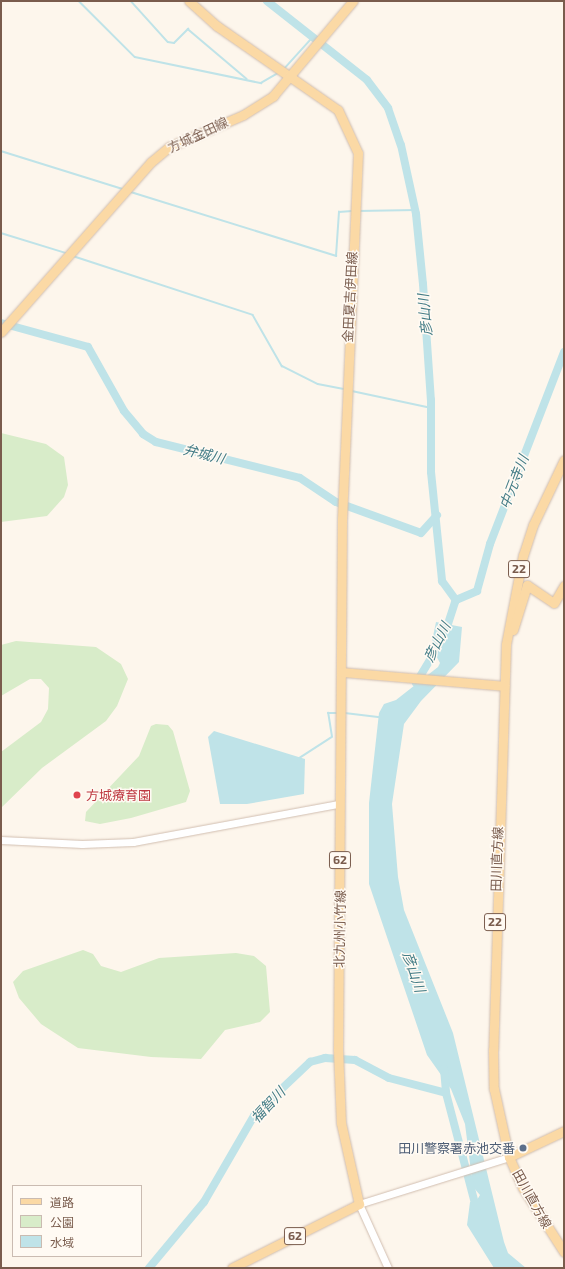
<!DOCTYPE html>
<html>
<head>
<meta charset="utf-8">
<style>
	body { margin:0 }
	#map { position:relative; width:565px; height:1269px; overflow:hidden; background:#fdf6ec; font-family:"Exo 2","Noto Sans JP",sans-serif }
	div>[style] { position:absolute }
	.green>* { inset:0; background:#d8ecc9 }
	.water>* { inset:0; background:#bfe3e8 }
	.stream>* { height:1.5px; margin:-0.75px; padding:0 0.75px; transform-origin:0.75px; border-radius:0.75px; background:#bfe3e8 }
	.river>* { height:8px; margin:-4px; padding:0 4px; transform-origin:4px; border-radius:4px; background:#bfe3e8 }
	.roads { filter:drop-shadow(0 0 1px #d1beb0) drop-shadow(0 0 1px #d1beb0) }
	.minor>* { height:7px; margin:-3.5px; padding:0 3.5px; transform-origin:3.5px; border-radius:3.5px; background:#fff }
	.major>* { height:9px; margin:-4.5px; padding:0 4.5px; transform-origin:4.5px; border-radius:4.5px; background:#fbd9a5 }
	.dots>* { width:11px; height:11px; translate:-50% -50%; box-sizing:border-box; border:2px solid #fffaf3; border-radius:50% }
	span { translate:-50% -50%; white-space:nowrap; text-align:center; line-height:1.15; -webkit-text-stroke:3px #fffaf3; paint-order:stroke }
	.shield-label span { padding:1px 3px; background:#fffaf3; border:1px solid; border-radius:3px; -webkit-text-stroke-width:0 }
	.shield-label { font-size:12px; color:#7a5c4d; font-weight:700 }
	.street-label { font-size:13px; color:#7a5c4d }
	.health-label { font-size:13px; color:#be3a42 }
	.left { translate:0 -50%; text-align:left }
	.service-label { font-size:13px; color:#4e5e75 }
	.right { translate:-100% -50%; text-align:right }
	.water-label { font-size:14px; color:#437c86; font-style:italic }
	.frame { position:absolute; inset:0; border:2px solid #7a5c4d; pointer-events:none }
	.legend { position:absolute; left:12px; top:1185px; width:130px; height:72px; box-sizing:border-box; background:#fffaf3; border:1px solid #cabbb1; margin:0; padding:5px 7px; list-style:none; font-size:12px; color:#7a5c4d }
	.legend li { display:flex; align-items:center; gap:8px; height:20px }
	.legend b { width:20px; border:1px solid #cabbb1 }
</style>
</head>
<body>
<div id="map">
	<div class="green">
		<div style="clip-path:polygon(1px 433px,46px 444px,64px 457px,68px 485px,64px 497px,47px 516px,1px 522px)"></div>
		<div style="clip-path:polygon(16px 641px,96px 647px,121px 664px,128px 679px,117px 706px,106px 721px,42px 768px,1px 808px,1px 752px,41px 722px,48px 709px,49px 688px,41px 679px,30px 679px,1px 696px,1px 645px)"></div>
		<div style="clip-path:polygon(156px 724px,168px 725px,173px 731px,190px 791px,186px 802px,131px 818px,100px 824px,85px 821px,86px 812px,139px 756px,151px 726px)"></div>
		<div style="clip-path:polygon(83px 950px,93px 954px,101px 966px,121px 972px,159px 958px,236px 953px,254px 956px,266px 966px,270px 1012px,260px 1022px,225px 1030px,201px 1059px,151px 1057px,78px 1048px,41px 1024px,19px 998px,13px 982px,23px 971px)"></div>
	</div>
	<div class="water">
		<div style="clip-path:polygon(436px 622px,462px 627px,459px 662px,421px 701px,404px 724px,392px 804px,398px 877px,404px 910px,453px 1033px,504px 1242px,508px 1253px,526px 1268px,494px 1268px,467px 1225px,470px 1202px,477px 1200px,480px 1195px,473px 1187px,465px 1124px,451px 1089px,427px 1055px,369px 884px,369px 803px,379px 713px,384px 704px,396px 700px,438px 667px,440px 663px,431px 646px)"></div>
		<div style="clip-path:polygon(214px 731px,305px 759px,304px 794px,247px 804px,220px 804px,208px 737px)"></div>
	</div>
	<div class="stream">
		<div style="left:79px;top:1px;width:79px;rotate:45deg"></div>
		<div style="left:135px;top:57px;width:129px;rotate:11.7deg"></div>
		<div style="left:261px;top:83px;width:20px;rotate:-30deg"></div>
		<div style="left:131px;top:1px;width:55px;rotate:47.9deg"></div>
		<div style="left:168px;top:42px;width:6px;rotate:9deg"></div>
		<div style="left:174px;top:43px;width:20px;rotate:-45deg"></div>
		<div style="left:188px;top:29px;width:77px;rotate:40.3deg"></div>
		<div style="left:284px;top:69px;width:42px;rotate:-47.9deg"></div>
		<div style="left:1px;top:151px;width:128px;rotate:17.3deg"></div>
		<div style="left:131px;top:192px;width:215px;rotate:17.3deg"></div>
		<div style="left:336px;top:256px;width:44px;rotate:-86.1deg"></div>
		<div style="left:339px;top:212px;width:13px;rotate:-4deg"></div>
		<div style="left:358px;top:211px;width:57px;rotate:-1deg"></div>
		<div style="left:1px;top:233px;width:68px;rotate:17.1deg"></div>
		<div style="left:73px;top:256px;width:189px;rotate:18.1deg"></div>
		<div style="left:253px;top:315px;width:59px;rotate:60.4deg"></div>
		<div style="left:282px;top:366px;width:40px;rotate:26.6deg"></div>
		<div style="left:318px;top:384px;width:26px;rotate:11deg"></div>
		<div style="left:352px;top:391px;width:81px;rotate:12.1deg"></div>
		<div style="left:345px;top:713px;width:35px;rotate:7deg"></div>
		<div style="left:298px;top:759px;width:40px;rotate:-32.9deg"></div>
		<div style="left:332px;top:737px;width:24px;rotate:-99deg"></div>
		<div style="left:328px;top:713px;width:9px"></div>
	</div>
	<div class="river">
		<div style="left:267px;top:1px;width:127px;rotate:38.3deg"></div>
		<div style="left:367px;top:80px;width:35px;rotate:53deg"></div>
		<div style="left:388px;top:108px;width:39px;rotate:71deg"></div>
		<div style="left:401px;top:145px;width:71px;rotate:77.7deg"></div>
		<div style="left:416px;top:214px;width:70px;rotate:84.3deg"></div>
		<div style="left:423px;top:284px;width:116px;rotate:86.1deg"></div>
		<div style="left:431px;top:400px;width:72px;rotate:90deg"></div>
		<div style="left:431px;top:472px;width:110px;rotate:84.2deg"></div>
		<div style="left:442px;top:581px;width:24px;rotate:54deg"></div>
		<div style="left:1px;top:323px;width:90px;rotate:15.4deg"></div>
		<div style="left:88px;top:347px;width:73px;rotate:60.6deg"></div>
		<div style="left:124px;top:411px;width:30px;rotate:50deg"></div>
		<div style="left:143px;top:434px;width:15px;rotate:32deg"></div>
		<div style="left:156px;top:442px;width:148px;rotate:14deg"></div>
		<div style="left:300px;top:478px;width:43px;rotate:33.7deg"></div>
		<div style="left:336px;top:502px;width:90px;rotate:20deg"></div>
		<div style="left:421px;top:533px;width:24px;rotate:-48deg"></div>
		<div style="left:456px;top:600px;width:23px;rotate:-23deg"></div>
		<div style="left:477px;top:591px;width:49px;rotate:-74.5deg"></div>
		<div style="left:490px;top:544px;width:206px;rotate:-68.9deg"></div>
		<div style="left:445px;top:633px;width:35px;rotate:-72deg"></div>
		<div style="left:416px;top:683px;width:44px;rotate:-58.8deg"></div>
		<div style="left:444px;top:1069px;width:24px;rotate:85deg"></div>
		<div style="left:446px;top:1093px;width:122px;rotate:75.3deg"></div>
		<div style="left:149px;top:1268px;width:86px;rotate:-50.2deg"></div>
		<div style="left:204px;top:1202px;width:102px;rotate:-59.9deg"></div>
		<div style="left:255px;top:1114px;width:76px;rotate:-43.4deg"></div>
		<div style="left:310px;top:1062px;width:16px;rotate:-15deg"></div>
		<div style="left:325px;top:1058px;width:30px;rotate:4deg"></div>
		<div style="left:355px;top:1060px;width:38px;rotate:28deg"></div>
		<div style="left:389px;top:1078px;width:59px;rotate:14.7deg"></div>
	</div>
	<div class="roads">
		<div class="minor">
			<div style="left:1px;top:840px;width:81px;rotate:2.8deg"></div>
			<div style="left:82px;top:844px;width:51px;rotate:-2.2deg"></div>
			<div style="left:133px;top:842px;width:209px;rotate:-10.5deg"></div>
			<div style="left:388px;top:1268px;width:70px;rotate:-114.4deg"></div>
			<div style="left:359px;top:1204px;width:157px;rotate:-17.4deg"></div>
		</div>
		<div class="major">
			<div style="left:189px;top:1px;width:38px;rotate:42deg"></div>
			<div style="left:217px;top:26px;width:147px;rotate:34.8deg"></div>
			<div style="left:338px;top:110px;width:47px;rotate:65.1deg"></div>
			<div style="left:358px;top:153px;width:366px;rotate:92.5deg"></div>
			<div style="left:342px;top:519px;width:530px;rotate:90.43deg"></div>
			<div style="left:338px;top:1049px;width:74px;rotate:87.7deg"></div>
			<div style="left:341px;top:1123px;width:83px;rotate:77.5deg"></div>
			<div style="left:359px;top:1204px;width:142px;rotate:153.3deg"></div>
			<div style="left:1px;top:332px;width:227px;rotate:-48.6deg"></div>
			<div style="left:151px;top:162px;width:23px;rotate:-40deg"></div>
			<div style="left:169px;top:147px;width:81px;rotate:-23.4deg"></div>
			<div style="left:243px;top:115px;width:36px;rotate:-32deg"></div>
			<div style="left:273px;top:96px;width:124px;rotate:-49.9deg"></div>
			<div style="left:564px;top:460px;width:72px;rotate:115.5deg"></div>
			<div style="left:533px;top:525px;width:32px;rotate:108deg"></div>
			<div style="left:523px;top:555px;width:91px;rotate:100.8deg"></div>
			<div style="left:506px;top:644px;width:406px;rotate:91.8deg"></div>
			<div style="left:493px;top:1050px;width:39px;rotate:89deg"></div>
			<div style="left:494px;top:1089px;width:70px;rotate:77.6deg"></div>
			<div style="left:509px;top:1157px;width:34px;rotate:66deg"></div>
			<div style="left:523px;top:1188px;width:76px;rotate:57.4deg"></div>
			<div style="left:513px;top:630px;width:47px;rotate:-72.7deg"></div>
			<div style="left:527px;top:585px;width:32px;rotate:34deg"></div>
			<div style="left:554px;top:603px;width:20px;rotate:-60deg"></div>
			<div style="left:342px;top:672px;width:163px;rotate:4.9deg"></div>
			<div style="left:509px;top:1157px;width:61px;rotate:-25.3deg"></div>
		</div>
	</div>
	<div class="dots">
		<div style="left:77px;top:795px;background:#e0444e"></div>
		<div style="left:523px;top:1148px;background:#5c6f8a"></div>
	</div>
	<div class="shield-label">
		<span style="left:519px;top:569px">22</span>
		<span style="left:340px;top:860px">62</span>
		<span style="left:495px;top:922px">22</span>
		<span style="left:295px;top:1236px">62</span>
	</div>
	<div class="street-label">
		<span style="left:198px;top:135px;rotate:-25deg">方城金田線</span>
		<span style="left:350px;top:297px;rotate:-87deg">金田夏吉伊田線</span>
		<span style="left:497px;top:859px;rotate:-88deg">田川直方線</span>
		<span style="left:340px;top:929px;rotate:-89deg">北九州小竹線</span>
		<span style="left:532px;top:1199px;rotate:61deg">田川直方線</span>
	</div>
	<div class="health-label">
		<span class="left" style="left:86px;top:795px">方城療育園</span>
	</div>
	<div class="service-label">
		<span class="right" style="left:515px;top:1148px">田川警察署赤池交番</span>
	</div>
	<div class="water-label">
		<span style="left:425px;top:315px;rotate:-95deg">彦山川</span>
		<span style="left:204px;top:454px;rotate:14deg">弁城川</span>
		<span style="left:514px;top:482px;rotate:-69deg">中元寺川</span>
		<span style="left:437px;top:642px;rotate:-63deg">彦山川</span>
		<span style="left:414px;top:972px;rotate:71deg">彦山川</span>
		<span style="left:268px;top:1105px;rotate:-47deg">福智川</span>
	</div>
	<div class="frame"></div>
	<ul class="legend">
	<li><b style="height:5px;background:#fbd9a5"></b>道路</li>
	<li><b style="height:11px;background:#d8ecc9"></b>公園</li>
	<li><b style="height:11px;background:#bfe3e8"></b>水域</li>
	</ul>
</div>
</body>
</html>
